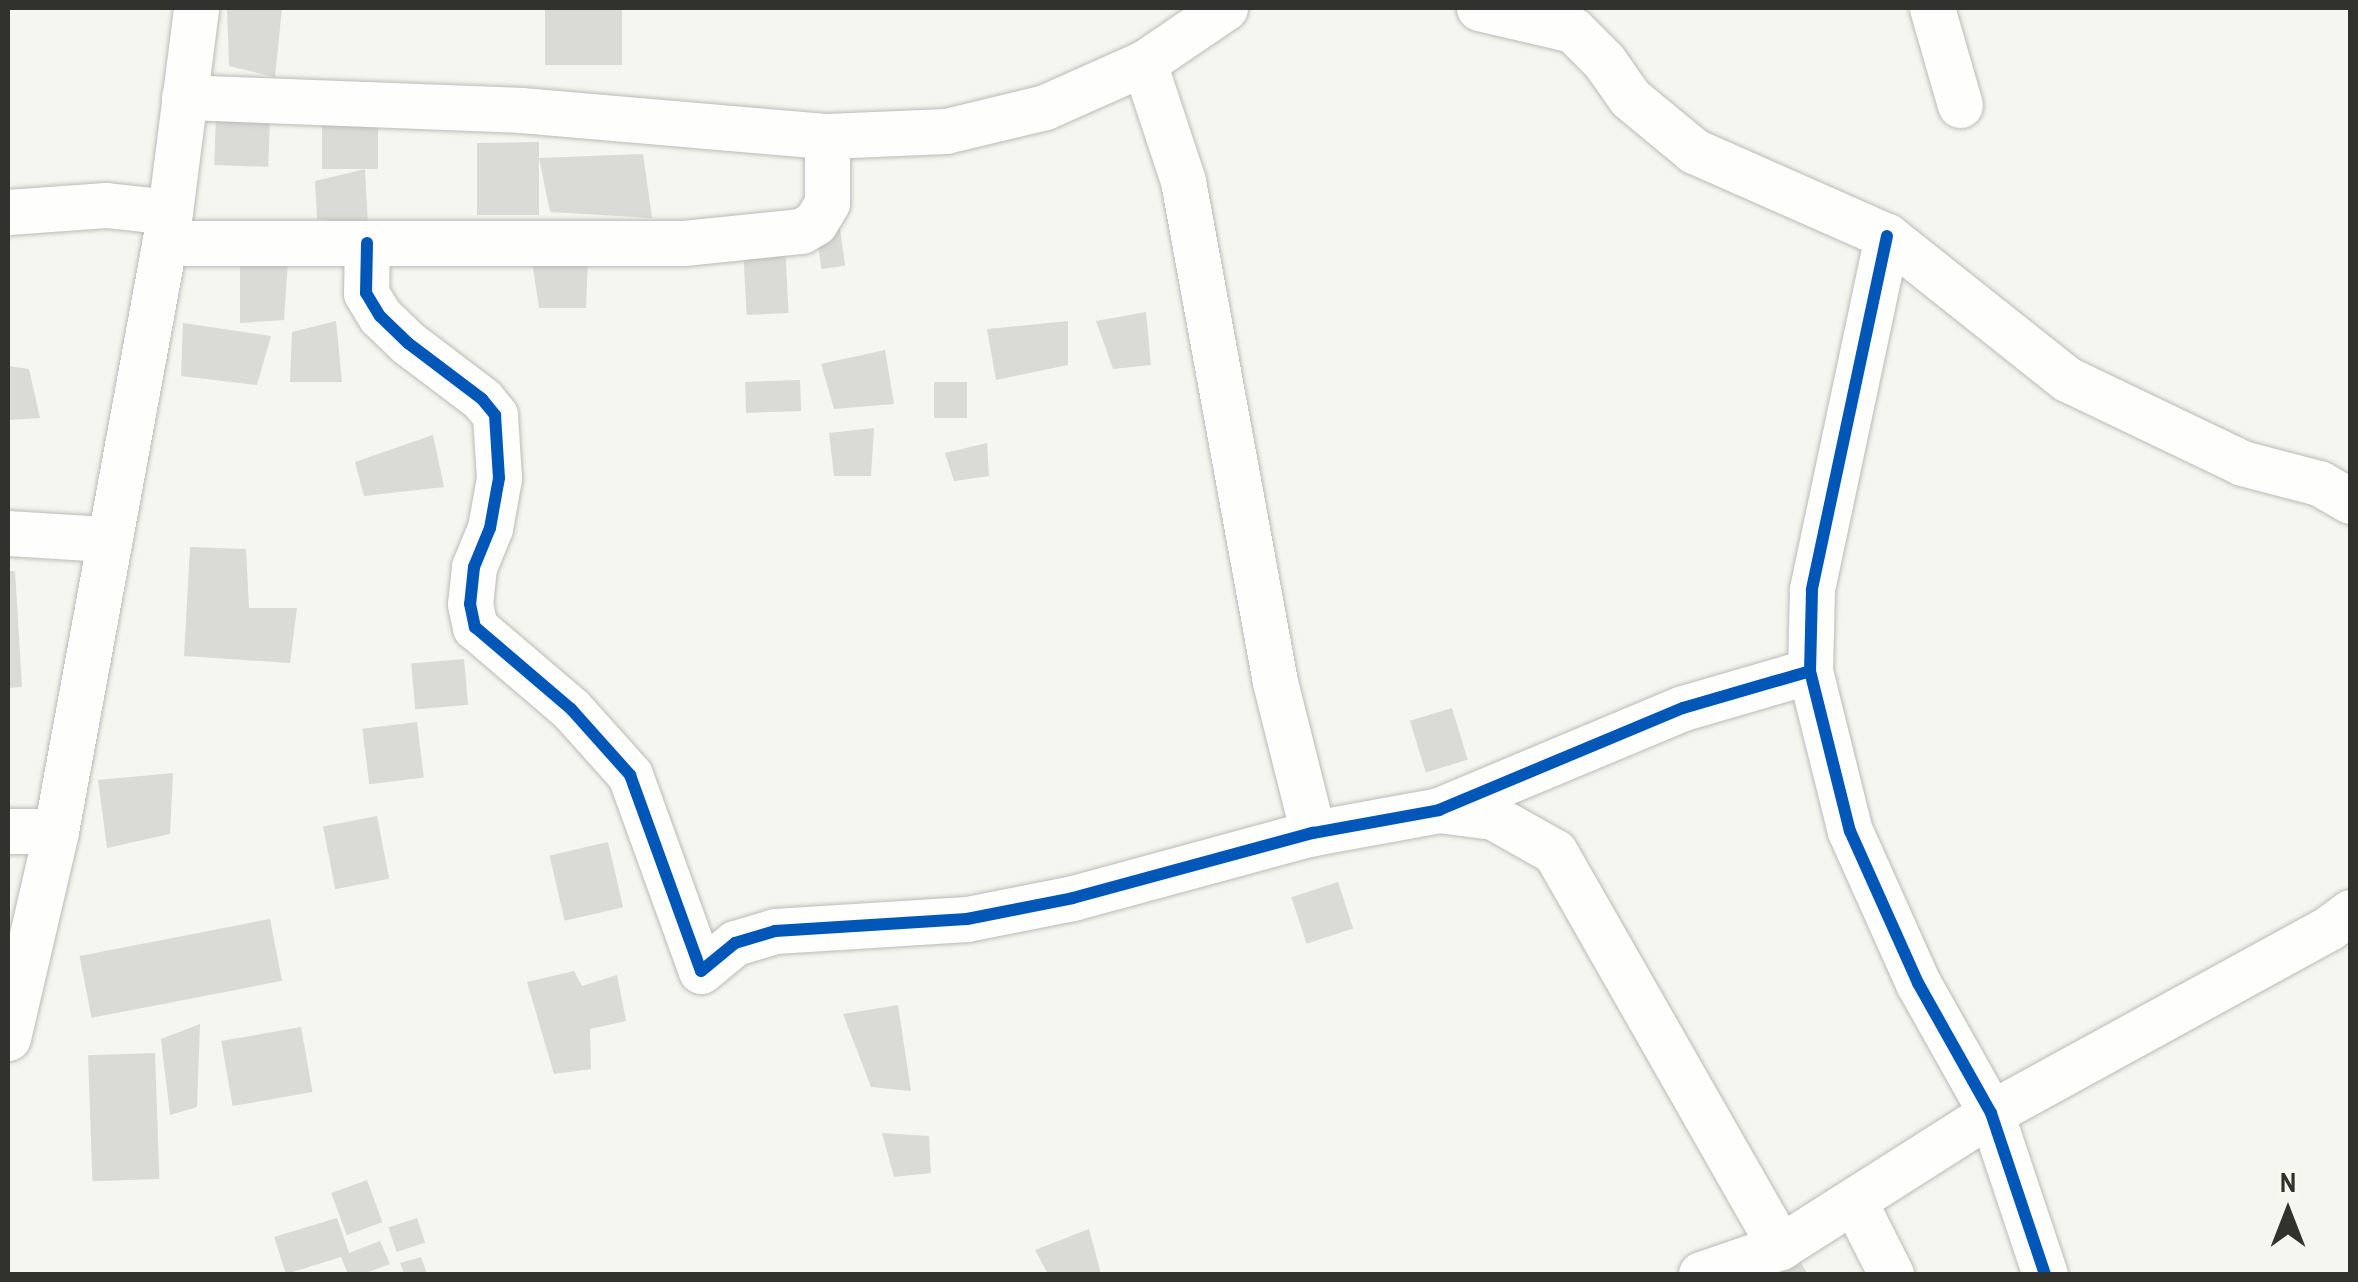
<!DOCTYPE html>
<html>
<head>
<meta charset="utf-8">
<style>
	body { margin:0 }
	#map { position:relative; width:2358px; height:1282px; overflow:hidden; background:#f5f6f0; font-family:"Archivo Narrow",sans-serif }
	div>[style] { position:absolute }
	.building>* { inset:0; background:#dadad6; transform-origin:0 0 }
	.roads { filter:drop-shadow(0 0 2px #babbb6) drop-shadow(0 0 2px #babbb6) }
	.street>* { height:45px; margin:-22.5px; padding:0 22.5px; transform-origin:22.5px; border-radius:22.5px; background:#fefefd }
	.cycleway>* { height:12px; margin:-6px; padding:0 6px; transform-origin:6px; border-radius:6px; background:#0057b8 }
	span { translate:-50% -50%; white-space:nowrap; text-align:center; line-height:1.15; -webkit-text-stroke:8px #f6f9ed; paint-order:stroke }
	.frame { position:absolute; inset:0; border:10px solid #31322e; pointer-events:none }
	.north { position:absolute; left:2238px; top:1162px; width:100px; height:100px; -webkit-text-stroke:8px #f6f9ed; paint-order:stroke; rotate:0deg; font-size:28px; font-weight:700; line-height:40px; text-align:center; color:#31322e }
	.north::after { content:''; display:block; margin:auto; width:35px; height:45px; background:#31322e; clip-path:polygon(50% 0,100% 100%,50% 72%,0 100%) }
</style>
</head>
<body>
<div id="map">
	<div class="building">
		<div style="clip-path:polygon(227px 8px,282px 8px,275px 77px,229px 66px)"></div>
		<div style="left:545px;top:8px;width:77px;height:57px"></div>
		<div style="left:216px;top:115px;width:54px;height:50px;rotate:2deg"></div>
		<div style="left:322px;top:118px;width:56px;height:51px"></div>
		<div style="clip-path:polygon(539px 142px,539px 158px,643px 154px,652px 218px,550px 212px,539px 158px,539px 215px,477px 215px,477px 143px)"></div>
		<div style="clip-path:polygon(365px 169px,368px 226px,317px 219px,315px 181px)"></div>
		<div style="left:840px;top:229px;width:37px;height:24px;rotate:82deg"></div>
		<div style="left:785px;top:245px;width:68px;height:42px;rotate:87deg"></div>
		<div style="clip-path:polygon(588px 257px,586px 308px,539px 308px,532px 261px)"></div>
		<div style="clip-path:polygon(288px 261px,284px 320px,240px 323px,240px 264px)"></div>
		<div style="clip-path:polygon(1146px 312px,1151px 365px,1113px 369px,1096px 321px)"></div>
		<div style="clip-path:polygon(336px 321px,342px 382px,290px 382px,292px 332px)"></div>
		<div style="clip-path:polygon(1068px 321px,1068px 365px,996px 380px,987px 329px)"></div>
		<div style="clip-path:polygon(183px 323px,271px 336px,257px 385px,181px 376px)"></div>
		<div style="clip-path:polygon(885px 350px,894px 404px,834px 409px,821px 364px)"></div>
		<div style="clip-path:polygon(8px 366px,29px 369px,40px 418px,8px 420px)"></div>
		<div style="left:800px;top:380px;width:31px;height:55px;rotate:88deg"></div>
		<div style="left:934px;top:382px;width:33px;height:36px"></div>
		<div style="clip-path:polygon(874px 428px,871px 476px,834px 476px,829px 433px)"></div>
		<div style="clip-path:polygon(433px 435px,444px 487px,364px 496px,355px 462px)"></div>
		<div style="clip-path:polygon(987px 443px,989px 476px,954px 481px,945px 453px)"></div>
		<div style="clip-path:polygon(190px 547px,246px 549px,249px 608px,297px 608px,290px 663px,184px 656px)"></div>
		<div style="clip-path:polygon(8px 571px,15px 571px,22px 687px,8px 688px)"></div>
		<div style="left:464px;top:659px;width:46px;height:53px;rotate:85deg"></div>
		<div style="left:1452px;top:708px;width:54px;height:44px;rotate:73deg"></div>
		<div style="left:417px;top:722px;width:56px;height:55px;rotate:83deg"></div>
		<div style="clip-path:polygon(173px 773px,170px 834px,107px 848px,98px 780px)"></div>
		<div style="left:377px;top:816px;width:64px;height:55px;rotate:79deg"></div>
		<div style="left:608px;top:842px;width:67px;height:60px;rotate:77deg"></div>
		<div style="left:1338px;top:882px;width:49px;height:49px;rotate:72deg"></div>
		<div style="left:270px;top:919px;width:63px;height:194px;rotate:79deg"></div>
		<div style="clip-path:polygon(574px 971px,582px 986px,617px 975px,626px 1021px,590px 1029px,591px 1069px,554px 1074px,527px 982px)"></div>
		<div style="clip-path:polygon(898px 1005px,911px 1091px,871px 1087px,843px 1014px)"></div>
		<div style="clip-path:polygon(200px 1024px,197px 1107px,170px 1115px,161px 1039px)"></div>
		<div style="left:301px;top:1027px;width:66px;height:81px;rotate:80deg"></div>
		<div style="left:155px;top:1053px;width:126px;height:67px;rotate:88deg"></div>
		<div style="clip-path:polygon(882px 1133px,929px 1136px,931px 1173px,894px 1177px)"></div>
		<div style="left:367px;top:1180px;width:45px;height:38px;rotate:70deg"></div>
		<div style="clip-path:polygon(337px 1218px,349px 1253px,380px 1241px,390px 1264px,363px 1274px,348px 1274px,341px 1257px,286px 1274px,274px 1237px)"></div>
		<div style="left:417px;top:1218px;width:26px;height:30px;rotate:72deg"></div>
		<div style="clip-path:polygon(1089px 1229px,1101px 1274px,1048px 1274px,1035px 1250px)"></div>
		<div style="clip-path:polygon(421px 1257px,427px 1274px,404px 1274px,400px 1263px)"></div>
		<div style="clip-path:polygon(1801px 1263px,1808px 1274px,1776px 1274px)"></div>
	</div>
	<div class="roads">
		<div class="street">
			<div style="left:1479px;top:8px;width:97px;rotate:13.2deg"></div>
			<div style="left:1573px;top:30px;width:44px;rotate:45deg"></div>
			<div style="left:1604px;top:61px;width:45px;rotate:54.9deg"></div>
			<div style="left:1630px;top:98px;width:83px;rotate:39.6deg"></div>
			<div style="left:1694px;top:151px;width:211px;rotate:23.8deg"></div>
			<div style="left:1887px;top:236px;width:230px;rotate:38.5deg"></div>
			<div style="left:2067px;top:379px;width:194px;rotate:25.6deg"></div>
			<div style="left:2242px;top:463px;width:80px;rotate:14.6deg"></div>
			<div style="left:2319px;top:483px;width:36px;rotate:30deg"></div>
			<div style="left:1932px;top:8px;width:101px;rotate:73.9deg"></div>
			<div style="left:1144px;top:63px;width:124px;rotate:71.7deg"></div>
			<div style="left:1183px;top:181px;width:509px;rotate:79.59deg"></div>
			<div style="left:1275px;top:682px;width:156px;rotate:75.9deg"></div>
			<div style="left:184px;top:97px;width:337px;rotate:2.2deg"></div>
			<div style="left:521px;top:110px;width:307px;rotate:4.9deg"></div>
			<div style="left:827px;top:136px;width:119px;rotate:-2.4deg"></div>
			<div style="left:946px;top:131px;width:102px;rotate:-13.6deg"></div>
			<div style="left:1045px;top:107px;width:108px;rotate:-24deg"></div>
			<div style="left:1144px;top:63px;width:98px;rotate:-34.2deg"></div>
			<div style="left:8px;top:212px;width:98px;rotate:-4.1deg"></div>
			<div style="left:106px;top:205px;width:64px;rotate:6.2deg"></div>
			<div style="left:1887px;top:236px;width:362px;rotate:102deg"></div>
			<div style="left:1812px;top:590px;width:81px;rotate:91.4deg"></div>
			<div style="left:1810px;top:671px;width:165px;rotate:76deg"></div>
			<div style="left:1850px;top:831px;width:167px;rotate:65.9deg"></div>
			<div style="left:1918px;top:983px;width:149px;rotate:60.7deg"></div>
			<div style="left:1991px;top:1113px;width:170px;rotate:71.5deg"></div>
			<div style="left:164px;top:243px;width:520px"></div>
			<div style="left:684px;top:243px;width:118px;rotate:-5.9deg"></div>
			<div style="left:801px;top:231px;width:16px;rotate:-30deg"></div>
			<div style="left:815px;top:223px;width:23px;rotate:-59deg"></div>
			<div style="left:827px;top:203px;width:67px;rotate:-90deg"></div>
			<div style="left:367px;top:243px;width:50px;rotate:91.1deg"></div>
			<div style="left:366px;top:293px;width:27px;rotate:59deg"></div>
			<div style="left:380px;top:316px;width:39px;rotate:44deg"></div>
			<div style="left:408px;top:343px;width:93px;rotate:37.1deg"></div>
			<div style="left:482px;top:399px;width:21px;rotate:51deg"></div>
			<div style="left:495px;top:415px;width:63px;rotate:86.4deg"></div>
			<div style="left:499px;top:478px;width:51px;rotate:100.2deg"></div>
			<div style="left:490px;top:528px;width:42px;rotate:112.3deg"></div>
			<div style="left:474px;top:567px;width:37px;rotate:96deg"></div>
			<div style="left:470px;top:604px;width:24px;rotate:78deg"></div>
			<div style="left:475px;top:627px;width:126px;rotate:40.5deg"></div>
			<div style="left:571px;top:709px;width:89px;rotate:48.2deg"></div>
			<div style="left:630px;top:775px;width:208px;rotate:70.1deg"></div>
			<div style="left:701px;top:971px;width:44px;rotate:-39.5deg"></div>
			<div style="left:735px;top:943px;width:42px;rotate:-16.7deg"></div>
			<div style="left:775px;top:931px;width:192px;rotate:-3.6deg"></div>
			<div style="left:967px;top:919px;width:108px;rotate:-11.2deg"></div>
			<div style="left:1073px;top:898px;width:249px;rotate:-15.2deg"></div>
			<div style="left:1313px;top:833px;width:128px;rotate:-10.3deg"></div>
			<div style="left:1439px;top:810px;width:264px;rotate:-22.7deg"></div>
			<div style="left:1683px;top:708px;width:132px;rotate:-16.2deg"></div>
			<div style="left:8px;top:533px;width:99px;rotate:3.5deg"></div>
			<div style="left:1439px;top:810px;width:54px;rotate:7.4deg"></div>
			<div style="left:1493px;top:817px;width:71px;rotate:29.4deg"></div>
			<div style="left:1555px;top:852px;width:455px;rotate:60.3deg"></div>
			<div style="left:8px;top:831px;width:48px"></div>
			<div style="left:8px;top:1038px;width:212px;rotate:-76.9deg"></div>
			<div style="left:56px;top:831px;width:629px;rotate:-79.56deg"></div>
			<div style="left:170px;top:212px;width:206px;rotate:-82.7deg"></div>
			<div style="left:1854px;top:1201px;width:82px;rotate:63.1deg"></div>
			<div style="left:1701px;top:1274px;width:83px;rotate:-18.9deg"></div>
			<div style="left:1780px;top:1247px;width:250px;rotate:-32.4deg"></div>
			<div style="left:1991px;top:1113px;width:385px;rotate:-28.7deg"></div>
			<div style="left:2329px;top:928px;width:26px;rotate:-37deg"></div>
		</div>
	</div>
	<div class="cycleway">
		<div style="left:1887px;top:236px;width:362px;rotate:102deg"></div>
		<div style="left:1812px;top:590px;width:81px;rotate:91.4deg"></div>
		<div style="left:1810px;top:671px;width:165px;rotate:76deg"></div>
		<div style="left:1850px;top:831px;width:167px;rotate:65.9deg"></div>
		<div style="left:1918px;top:983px;width:149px;rotate:60.7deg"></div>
		<div style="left:1991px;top:1113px;width:170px;rotate:71.5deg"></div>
		<div style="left:367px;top:243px;width:50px;rotate:91.1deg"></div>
		<div style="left:366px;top:293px;width:27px;rotate:59deg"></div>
		<div style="left:380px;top:316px;width:39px;rotate:44deg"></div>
		<div style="left:408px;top:343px;width:93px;rotate:37.1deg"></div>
		<div style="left:482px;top:399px;width:21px;rotate:51deg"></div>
		<div style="left:495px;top:415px;width:63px;rotate:86.4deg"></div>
		<div style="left:499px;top:478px;width:51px;rotate:100.2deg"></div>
		<div style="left:490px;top:528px;width:42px;rotate:112.3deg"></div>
		<div style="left:474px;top:567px;width:37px;rotate:96deg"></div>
		<div style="left:470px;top:604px;width:24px;rotate:78deg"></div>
		<div style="left:475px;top:627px;width:126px;rotate:40.5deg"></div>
		<div style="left:571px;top:709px;width:89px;rotate:48.2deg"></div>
		<div style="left:630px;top:775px;width:208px;rotate:70.1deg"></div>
		<div style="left:701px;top:971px;width:44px;rotate:-39.5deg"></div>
		<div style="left:735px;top:943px;width:42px;rotate:-16.7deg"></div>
		<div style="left:775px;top:931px;width:192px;rotate:-3.6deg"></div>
		<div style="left:967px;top:919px;width:108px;rotate:-11.2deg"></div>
		<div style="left:1073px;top:898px;width:249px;rotate:-15.2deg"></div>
		<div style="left:1313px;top:833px;width:128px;rotate:-10.3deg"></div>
		<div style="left:1439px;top:810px;width:264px;rotate:-22.7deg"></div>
		<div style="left:1683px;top:708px;width:132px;rotate:-16.2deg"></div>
	</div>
	<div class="frame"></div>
	<div class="north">N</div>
</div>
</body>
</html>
